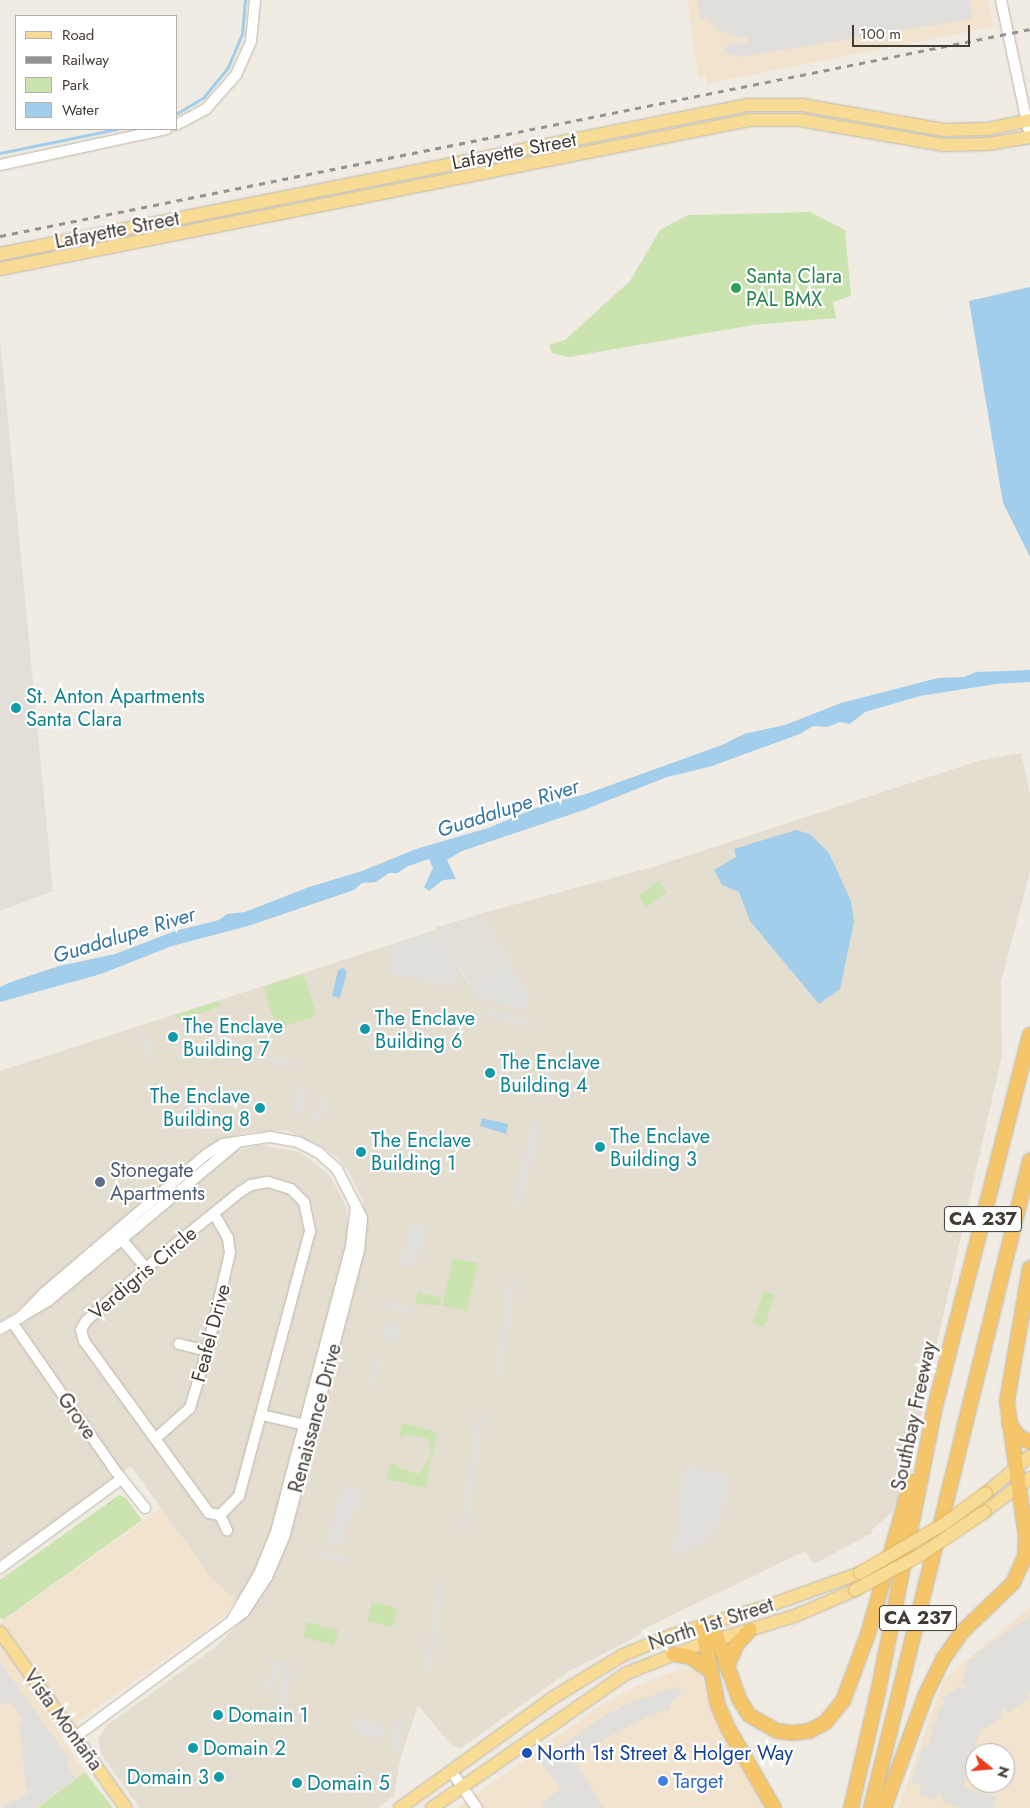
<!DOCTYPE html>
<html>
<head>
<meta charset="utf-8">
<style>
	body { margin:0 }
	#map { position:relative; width:1030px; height:1808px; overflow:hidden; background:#f0ece3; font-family:Jost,sans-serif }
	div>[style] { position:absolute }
	.residential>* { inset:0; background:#e4ded1 }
	.commercial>* { inset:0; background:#f2e3cf }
	.industrial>* { inset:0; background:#e2ded8 }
	.green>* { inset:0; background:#cbe3ae; transform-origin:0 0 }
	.parking>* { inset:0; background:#e1dfdb; transform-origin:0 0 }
	.round { border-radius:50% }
	.water>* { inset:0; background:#a2ceeb }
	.stream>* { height:2.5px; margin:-1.25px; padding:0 1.25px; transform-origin:1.25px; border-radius:1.25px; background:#a2ceeb }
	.roads { filter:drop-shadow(0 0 1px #beb7a9) drop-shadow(0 0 1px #beb7a9) }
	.minor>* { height:10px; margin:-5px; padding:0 5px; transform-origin:5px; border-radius:5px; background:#fff }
	.major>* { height:12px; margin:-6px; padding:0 6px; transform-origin:6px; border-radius:6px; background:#f8db95 }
	.highway>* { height:14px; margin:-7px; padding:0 7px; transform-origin:7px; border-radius:7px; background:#f5c569 }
	.rail>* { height:2.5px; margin-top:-1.25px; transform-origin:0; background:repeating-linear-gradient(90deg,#939393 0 6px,transparent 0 12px) }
	.bridges { filter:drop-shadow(0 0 1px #dcb766) drop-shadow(0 0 1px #dcb766) }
	.major-bridge>* { height:12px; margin:-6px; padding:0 6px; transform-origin:6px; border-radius:6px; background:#f8db95 }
	.dots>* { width:14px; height:14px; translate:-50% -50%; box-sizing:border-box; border:2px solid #fff; border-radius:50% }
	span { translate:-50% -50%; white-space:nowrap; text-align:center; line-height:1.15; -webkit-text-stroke:4.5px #fff; paint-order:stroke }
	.shield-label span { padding:1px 4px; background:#fff; border:1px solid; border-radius:4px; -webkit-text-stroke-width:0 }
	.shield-label { font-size:19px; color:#423c34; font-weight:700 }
	.street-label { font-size:20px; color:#423c34 }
	.leisure-label { font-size:20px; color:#27864d }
	.left { translate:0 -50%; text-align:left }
	.culture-label { font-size:20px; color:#0d838f }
	.right { translate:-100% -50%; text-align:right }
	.service-label { font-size:20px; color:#4e5e75 }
	.transit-label { font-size:20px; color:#164399 }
	.shop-label { font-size:20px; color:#366cbe }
	.water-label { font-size:21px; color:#3477a6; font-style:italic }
	.legend { position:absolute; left:15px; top:15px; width:162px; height:115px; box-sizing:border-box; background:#fff; border:1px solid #b3b1ae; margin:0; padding:6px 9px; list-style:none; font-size:15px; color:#423c34 }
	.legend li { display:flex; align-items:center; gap:10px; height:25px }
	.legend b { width:25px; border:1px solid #b3b1ae }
	.north { position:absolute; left:965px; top:1743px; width:50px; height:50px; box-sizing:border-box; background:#fff; border:1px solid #b3b1ae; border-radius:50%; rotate:107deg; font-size:14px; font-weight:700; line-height:20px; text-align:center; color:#423c34 }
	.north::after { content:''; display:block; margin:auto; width:18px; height:22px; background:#ed3b1d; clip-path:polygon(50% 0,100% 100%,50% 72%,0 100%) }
	.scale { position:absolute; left:852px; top:25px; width:118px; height:22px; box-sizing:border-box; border:2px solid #423c34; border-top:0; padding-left:6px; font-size:15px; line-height:18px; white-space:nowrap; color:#423c34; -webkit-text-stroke:4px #fff; paint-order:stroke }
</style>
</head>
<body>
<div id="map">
	<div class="residential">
		<div style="clip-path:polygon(1021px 753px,1030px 793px,1030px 872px,1001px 981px,1002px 1055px,904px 1490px,893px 1511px,871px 1531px,872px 1533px,814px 1564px,805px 1551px,641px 1630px,641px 1634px,568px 1672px,461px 1748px,452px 1746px,418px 1705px,401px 1756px,394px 1796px,378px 1808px,140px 1808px,101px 1754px,98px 1739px,106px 1726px,218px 1645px,250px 1612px,277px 1567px,289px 1537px,366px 1235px,363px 1201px,349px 1172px,337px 1157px,321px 1146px,286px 1130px,243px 1133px,226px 1139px,175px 1178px,12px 1315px,0 1321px,0 1071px,436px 930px,469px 984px,509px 959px,480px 914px,656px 866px,978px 761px)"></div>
		<div style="clip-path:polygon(260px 1145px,300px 1152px,329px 1174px,346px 1206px,348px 1225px,346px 1246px,270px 1538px,248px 1584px,237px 1600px,215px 1583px,131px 1466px,0 1560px,0 1337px,27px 1321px,216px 1163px,232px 1152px)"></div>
	</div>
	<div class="commercial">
		<div style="clip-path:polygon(687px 0,988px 0,993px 27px,707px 84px,706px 76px,698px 77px)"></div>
		<div style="clip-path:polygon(161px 1508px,215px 1583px,237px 1600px,222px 1618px,60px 1735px,85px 1772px,37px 1808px,0 1808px,0 1623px)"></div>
		<div style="clip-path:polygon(evenodd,1030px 1607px,1030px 1808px,898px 1808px,944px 1679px,1030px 1607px,975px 1753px,1005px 1753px,1005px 1783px,975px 1783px,975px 1753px)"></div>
		<div style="clip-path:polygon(681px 1669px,692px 1669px,700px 1674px,719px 1727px,766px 1808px,457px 1808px,604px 1703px,637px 1686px)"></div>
	</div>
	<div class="industrial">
		<div style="clip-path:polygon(0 338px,53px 891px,0 911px)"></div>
		<div style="clip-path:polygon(480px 914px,509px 959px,470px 984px,435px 928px)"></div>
	</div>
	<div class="green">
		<div style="clip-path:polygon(810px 212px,845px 230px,851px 296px,833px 302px,836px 318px,753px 325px,569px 357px,552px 353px,549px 345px,565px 340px,630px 281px,660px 230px,688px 215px)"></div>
		<div style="left:659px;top:881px;width:14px;height:26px;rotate:56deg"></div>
		<div style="clip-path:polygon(300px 975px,305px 978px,316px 1012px,314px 1017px,280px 1027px,275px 1024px,264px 990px,266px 986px)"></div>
		<div style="left:218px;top:1001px;width:6px;height:44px;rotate:72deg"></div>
		<div style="left:453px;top:1258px;width:25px;height:49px;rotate:12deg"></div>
		<div style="left:764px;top:1291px;width:12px;height:34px;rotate:20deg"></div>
		<div style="clip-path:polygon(418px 1292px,441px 1298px,439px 1306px,415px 1303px)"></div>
		<div style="clip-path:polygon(402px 1423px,437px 1432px,425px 1488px,386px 1479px,391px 1463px,397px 1465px,397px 1468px,419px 1474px,431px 1454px,428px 1439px,406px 1434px,405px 1437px,399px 1436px)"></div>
		<div style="clip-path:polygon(119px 1495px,126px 1498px,142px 1520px,3px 1620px,0 1617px,0 1580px)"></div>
		<div style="left:372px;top:1602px;width:26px;height:20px;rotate:13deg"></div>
		<div style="left:307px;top:1622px;width:32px;height:16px;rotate:14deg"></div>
		<div style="clip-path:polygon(85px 1772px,113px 1808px,37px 1808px)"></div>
	</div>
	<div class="parking">
		<div style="clip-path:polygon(697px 0,970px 0,972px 19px,739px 57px,724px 52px,731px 42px,747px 44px,747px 34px,744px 39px,714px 28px,715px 23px,706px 18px,700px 19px)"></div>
		<div style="clip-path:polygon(429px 932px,432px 938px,437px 936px,463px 978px,450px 986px,445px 980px,443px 986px,387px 972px,391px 960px,387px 947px)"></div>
		<div style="clip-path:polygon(508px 962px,530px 996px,525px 999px,528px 1010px,472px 996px,476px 989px,472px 984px)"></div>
		<div style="left:488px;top:1010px;width:45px;height:6px;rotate:14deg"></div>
		<div style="left:145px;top:1031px;width:28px;height:6px;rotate:72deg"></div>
		<div style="left:260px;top:1053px;width:37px;height:6px;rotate:14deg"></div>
		<div style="left:549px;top:1056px;width:6px;height:44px;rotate:9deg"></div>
		<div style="clip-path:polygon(301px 1086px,308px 1089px,298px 1117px,292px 1115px)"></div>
		<div style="clip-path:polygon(322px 1096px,328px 1098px,319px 1124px,312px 1122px)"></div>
		<div style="clip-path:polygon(533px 1121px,540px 1123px,520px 1207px,514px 1205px)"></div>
		<div style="left:411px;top:1223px;width:16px;height:42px;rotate:15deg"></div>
		<div style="left:510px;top:1278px;width:6px;height:98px;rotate:9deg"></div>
		<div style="left:382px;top:1302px;width:32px;height:5px;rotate:14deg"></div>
		<div class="round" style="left:382px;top:1323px;width:18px;height:18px"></div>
		<div style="clip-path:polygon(377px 1355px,382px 1356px,375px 1386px,369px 1385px)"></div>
		<div style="left:478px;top:1414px;width:6px;height:120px;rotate:9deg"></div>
		<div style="clip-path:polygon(685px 1465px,731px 1477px,715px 1535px,680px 1554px,673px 1553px)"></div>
		<div style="clip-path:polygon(346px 1486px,362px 1490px,364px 1504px,351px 1512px,343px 1543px,328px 1540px,342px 1487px)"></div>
		<div style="left:317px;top:1549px;width:33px;height:6px;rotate:16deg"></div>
		<div style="left:439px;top:1582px;width:6px;height:90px;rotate:9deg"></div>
		<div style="clip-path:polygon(1030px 1616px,1030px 1690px,1026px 1694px,1029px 1698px,1008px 1713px,1004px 1708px,1001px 1711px,1004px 1716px,980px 1731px,973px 1752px,968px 1751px,966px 1756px,972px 1759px,963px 1787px,997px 1797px,993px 1808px,961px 1808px,942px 1802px,943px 1796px,937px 1794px,936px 1800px,920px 1794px,921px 1785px,911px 1782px,923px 1746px,928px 1747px,940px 1708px,945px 1702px,943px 1697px,960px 1686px,962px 1690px,968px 1686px,962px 1683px,970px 1658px,976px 1659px,974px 1655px)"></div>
		<div style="clip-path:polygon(270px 1657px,277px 1662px,274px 1666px,279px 1667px,275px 1682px,271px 1683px,274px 1689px,269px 1692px,265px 1683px,269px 1681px,273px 1667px,266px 1661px)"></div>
		<div style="clip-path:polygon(284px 1659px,290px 1660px,288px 1668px,292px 1672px,280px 1723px,275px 1722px,286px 1667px,282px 1665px)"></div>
		<div style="clip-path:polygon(0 1662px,71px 1761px,66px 1764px,76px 1778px,35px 1808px,0 1808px,32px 1792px,26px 1790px,19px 1723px,24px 1721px,11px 1703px,0 1704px)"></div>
		<div style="clip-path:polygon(680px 1686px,681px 1692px,670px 1705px,671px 1709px,646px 1717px,607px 1738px,576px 1763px,604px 1808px,544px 1808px,541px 1802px,561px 1789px,540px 1761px,602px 1717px,629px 1703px)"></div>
		<div style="left:356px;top:1718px;width:28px;height:14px;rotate:15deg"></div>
		<div style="left:397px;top:1720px;width:6px;height:32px;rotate:9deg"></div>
	</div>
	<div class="water">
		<div style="clip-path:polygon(1030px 287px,1030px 557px,1003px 503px,969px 301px)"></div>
		<div style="clip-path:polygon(1030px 670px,1030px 682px,996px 684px,920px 696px,865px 712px,850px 724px,840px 722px,827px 727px,813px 726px,800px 734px,712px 766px,667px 777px,584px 810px,462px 851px,447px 860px,456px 879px,443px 880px,429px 891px,424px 887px,433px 868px,429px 859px,406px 867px,398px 873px,389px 873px,376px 882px,362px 883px,354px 890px,248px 926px,172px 946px,101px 974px,0 1002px,0 987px,11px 982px,59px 966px,115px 954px,175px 931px,219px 920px,227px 914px,245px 912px,309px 887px,362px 871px,416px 849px,488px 828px,546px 804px,583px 795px,722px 745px,744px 734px,785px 725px,841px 703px,938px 678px,964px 677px,976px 672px)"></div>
		<div style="clip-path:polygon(796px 830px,810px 834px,829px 853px,851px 901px,854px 922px,840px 989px,819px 1004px,750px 921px,739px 892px,722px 885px,714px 870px,736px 857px,734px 849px)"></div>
		<div style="clip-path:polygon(343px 968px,347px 972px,340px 998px,332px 996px,338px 970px)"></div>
		<div style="clip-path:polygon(482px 1118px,508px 1124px,506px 1134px,480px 1126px)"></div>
	</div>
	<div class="stream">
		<div style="left:176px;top:114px;width:33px;rotate:-31deg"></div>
		<div style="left:204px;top:97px;width:38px;rotate:-51deg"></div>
		<div style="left:228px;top:67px;width:36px;rotate:-67deg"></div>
		<div style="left:242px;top:34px;width:34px;rotate:-85deg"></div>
		<div style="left:0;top:153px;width:119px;rotate:-11.6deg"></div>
	</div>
	<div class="roads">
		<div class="minor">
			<div style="left:1001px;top:0;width:140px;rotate:78deg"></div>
			<div style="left:176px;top:125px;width:34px;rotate:-28deg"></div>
			<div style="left:206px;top:109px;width:45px;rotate:-48.6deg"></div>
			<div style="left:236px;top:75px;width:37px;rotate:-66deg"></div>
			<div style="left:251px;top:41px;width:41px;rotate:-84.4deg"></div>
			<div style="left:0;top:165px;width:170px;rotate:-12.2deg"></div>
			<div style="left:268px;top:1182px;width:24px;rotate:17deg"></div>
			<div style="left:291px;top:1189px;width:18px;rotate:45deg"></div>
			<div style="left:304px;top:1202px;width:30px;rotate:78deg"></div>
			<div style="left:310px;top:1231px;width:274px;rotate:105deg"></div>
			<div style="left:239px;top:1496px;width:27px;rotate:135deg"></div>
			<div style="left:220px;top:1515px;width:11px;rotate:-170deg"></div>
			<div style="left:209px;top:1513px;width:213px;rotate:-126deg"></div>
			<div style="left:84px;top:1341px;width:11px;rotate:-105deg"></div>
			<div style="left:81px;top:1330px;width:10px;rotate:-61deg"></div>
			<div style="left:86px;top:1321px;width:80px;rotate:-41.5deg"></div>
			<div style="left:146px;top:1268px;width:121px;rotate:-39deg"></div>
			<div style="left:240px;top:1192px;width:13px;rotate:-32deg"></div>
			<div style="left:251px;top:1185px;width:17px;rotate:-10deg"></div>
			<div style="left:117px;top:1234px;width:45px;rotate:49.5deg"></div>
			<div style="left:20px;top:1318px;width:35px;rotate:-46deg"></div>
			<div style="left:44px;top:1293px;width:214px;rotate:-40.5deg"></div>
			<div style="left:207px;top:1154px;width:19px;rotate:-32deg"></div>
			<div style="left:223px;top:1144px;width:48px;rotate:-8.5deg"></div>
			<div style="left:270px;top:1137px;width:28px;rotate:10deg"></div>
			<div style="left:298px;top:1142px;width:22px;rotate:27deg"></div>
			<div style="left:318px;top:1152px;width:25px;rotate:42deg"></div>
			<div style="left:337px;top:1169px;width:55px;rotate:63deg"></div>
			<div style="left:362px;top:1218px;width:32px;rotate:95deg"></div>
			<div style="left:359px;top:1250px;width:294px;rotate:104.6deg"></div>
			<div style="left:285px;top:1535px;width:46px;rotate:113.2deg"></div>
			<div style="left:267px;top:1577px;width:42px;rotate:123.3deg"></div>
			<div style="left:244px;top:1612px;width:210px;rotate:143.5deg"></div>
			<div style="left:12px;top:1322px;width:179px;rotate:55.2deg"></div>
			<div style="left:114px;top:1469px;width:50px;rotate:51.5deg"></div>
			<div style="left:0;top:1329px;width:56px;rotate:-30.3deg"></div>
			<div style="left:48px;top:1301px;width:248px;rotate:-39.9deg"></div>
			<div style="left:179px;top:1344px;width:29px;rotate:14deg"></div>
			<div style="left:262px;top:1415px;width:48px;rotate:13.2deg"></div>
			<div style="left:155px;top:1439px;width:47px;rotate:-41.5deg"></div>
			<div style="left:190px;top:1408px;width:59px;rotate:-73.4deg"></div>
			<div style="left:207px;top:1351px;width:101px;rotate:-76.8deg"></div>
			<div style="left:230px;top:1253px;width:15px;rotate:-98deg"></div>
			<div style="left:228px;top:1238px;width:28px;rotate:-120deg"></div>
			<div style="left:220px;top:1515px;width:17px;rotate:65deg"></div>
			<div style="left:0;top:1568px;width:150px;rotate:-36.3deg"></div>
			<div style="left:233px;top:1618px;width:51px;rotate:-59.4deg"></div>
			<div style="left:259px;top:1574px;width:45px;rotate:-68deg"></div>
			<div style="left:276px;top:1532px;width:295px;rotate:-75.3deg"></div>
			<div style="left:351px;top:1247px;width:42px;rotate:-83.2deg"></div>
			<div style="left:451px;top:1771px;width:45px;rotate:54.9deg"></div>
		</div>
		<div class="major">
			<div style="left:0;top:254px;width:763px;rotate:-11.27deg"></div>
			<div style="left:748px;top:105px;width:54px"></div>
			<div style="left:802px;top:105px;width:144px;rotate:10deg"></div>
			<div style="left:944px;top:130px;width:43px;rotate:-1.3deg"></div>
			<div style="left:987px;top:129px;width:44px;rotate:-11.8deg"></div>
			<div style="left:0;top:269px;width:765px;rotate:-11.24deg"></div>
			<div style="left:750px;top:120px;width:50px"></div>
			<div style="left:800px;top:120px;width:145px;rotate:9.9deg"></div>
			<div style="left:943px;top:145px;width:44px;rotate:-1.3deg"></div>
			<div style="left:987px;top:144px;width:44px;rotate:-9.2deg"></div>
			<div style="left:986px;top:1493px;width:57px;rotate:-40.1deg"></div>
			<div style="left:984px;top:1512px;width:57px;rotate:-36.5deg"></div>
			<div style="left:0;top:1632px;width:216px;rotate:54.4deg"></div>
			<div style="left:400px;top:1808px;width:190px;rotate:-35.8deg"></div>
			<div style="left:554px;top:1697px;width:81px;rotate:-31.3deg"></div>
			<div style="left:623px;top:1655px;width:53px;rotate:-22.2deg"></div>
			<div style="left:672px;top:1635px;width:100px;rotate:-16.8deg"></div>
			<div style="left:768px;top:1606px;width:98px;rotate:-19.7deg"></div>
			<div style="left:432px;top:1808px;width:237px;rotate:-34.7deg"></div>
			<div style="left:627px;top:1673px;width:77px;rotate:-21.3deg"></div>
			<div style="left:699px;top:1645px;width:100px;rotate:-16.8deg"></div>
			<div style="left:795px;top:1616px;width:65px;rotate:-23.4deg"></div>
		</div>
		<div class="highway">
			<div style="left:1009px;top:1423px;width:17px;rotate:54deg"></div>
			<div style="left:1019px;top:1437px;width:12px;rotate:24deg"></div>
			<div style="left:712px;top:1623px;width:81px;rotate:70.4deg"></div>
			<div style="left:739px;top:1699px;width:19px;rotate:58deg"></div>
			<div style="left:749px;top:1715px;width:32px;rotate:30deg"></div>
			<div style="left:777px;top:1731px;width:16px;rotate:7deg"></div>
			<div style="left:793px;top:1733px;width:16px;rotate:-7deg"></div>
			<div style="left:809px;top:1731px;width:18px;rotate:-27deg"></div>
			<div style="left:825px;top:1723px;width:28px;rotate:-51deg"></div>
			<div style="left:843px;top:1701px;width:72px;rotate:-69.5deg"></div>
			<div style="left:868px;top:1634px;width:158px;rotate:-74.2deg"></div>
			<div style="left:702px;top:1626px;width:81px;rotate:78.6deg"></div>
			<div style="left:718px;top:1705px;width:25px;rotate:67deg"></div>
			<div style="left:728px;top:1728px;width:92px;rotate:60.1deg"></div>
			<div style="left:673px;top:1654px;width:17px;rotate:10deg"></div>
			<div style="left:690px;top:1657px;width:25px;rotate:34deg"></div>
			<div style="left:727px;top:1667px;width:25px;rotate:-67deg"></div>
			<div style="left:737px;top:1644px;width:19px;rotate:-47deg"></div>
			<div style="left:851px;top:1808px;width:119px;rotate:-76.9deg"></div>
			<div style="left:878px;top:1692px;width:295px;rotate:-78.7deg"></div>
			<div style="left:936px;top:1403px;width:380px;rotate:-75.7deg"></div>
			<div style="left:871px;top:1808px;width:667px;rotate:-76.21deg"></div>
			<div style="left:884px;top:1808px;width:121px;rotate:-69.8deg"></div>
			<div style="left:926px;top:1694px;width:39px;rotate:-64deg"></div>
			<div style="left:943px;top:1659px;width:32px;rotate:-55deg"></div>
			<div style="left:961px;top:1633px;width:72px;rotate:-43.9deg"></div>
			<div style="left:1013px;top:1583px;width:30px;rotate:-66deg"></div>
			<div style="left:1025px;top:1556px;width:18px;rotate:-87deg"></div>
			<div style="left:1026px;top:1538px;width:138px;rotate:-97.9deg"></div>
			<div style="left:1007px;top:1401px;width:135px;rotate:-80.2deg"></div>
		</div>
	</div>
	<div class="rail">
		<div style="left:0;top:236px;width:1051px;rotate:-11.36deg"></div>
	</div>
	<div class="bridges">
		<div class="major-bridge">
			<div style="left:860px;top:1573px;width:97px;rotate:-30.3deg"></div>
			<div style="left:944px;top:1524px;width:52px;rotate:-36.4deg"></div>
			<div style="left:855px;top:1590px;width:76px;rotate:-28.2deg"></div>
			<div style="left:922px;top:1554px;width:75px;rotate:-34.1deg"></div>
		</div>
	</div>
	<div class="dots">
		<div style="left:736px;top:288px;background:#2e9e5b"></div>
		<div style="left:16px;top:708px;background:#0f9aa8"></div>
		<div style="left:365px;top:1029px;background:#0f9aa8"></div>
		<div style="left:173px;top:1037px;background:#0f9aa8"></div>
		<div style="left:490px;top:1073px;background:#0f9aa8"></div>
		<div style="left:260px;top:1108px;background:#0f9aa8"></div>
		<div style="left:600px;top:1147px;background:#0f9aa8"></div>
		<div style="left:361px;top:1152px;background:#0f9aa8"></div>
		<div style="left:100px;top:1182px;background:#5c6f8a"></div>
		<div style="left:218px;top:1715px;background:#0f9aa8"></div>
		<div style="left:193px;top:1748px;background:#0f9aa8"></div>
		<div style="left:527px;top:1753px;background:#1a4fb4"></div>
		<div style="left:219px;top:1777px;background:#0f9aa8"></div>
		<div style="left:663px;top:1781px;background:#3f7fe0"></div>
		<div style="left:297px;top:1783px;background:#0f9aa8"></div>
	</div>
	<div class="shield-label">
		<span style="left:983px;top:1219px">CA 237</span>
		<span style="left:918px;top:1618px">CA 237</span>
	</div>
	<div class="street-label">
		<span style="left:514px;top:151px;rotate:-11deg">Lafayette Street</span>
		<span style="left:117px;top:230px;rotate:-11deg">Lafayette Street</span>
		<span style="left:143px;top:1273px;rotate:-40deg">Verdigris Circle</span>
		<span style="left:211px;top:1333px;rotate:-75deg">Feafel Drive</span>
		<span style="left:77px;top:1416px;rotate:55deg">Grove</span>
		<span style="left:914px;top:1416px;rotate:-78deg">Southbay Freeway</span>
		<span style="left:315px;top:1418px;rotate:-75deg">Renaissance Drive</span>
		<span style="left:711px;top:1624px;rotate:-18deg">North 1st Street</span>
		<span style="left:63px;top:1720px;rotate:54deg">Vista Montaña</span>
	</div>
	<div class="leisure-label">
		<span class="left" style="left:746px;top:288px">Santa Clara<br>PAL BMX</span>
	</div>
	<div class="culture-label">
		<span class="left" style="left:26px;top:708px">St. Anton Apartments<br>Santa Clara</span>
		<span class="left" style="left:375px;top:1030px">The Enclave<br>Building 6</span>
		<span class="left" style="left:183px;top:1038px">The Enclave<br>Building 7</span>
		<span class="left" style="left:500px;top:1074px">The Enclave<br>Building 4</span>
		<span class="right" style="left:250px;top:1108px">The Enclave<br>Building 8</span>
		<span class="left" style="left:610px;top:1148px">The Enclave<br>Building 3</span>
		<span class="left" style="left:371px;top:1152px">The Enclave<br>Building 1</span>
		<span class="left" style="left:228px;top:1715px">Domain 1</span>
		<span class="left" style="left:203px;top:1748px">Domain 2</span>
		<span class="right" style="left:209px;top:1777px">Domain 3</span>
		<span class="left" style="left:307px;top:1783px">Domain 5</span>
	</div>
	<div class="service-label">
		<span class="left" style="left:110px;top:1182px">Stonegate<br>Apartments</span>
	</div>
	<div class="transit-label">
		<span class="left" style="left:537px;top:1753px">North 1st Street &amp; Holger Way</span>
	</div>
	<div class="shop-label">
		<span class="left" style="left:673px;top:1781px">Target</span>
	</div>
	<div class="water-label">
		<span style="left:508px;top:808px;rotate:-18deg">Guadalupe River</span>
		<span style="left:124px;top:935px;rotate:-17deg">Guadalupe River</span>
	</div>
	<ul class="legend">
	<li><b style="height:6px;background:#f8db95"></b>Road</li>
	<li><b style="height:6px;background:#939393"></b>Railway</li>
	<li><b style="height:14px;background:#cbe3ae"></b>Park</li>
	<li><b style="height:14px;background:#a2ceeb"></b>Water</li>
	</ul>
	<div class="north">N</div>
	<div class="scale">100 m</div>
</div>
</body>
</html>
